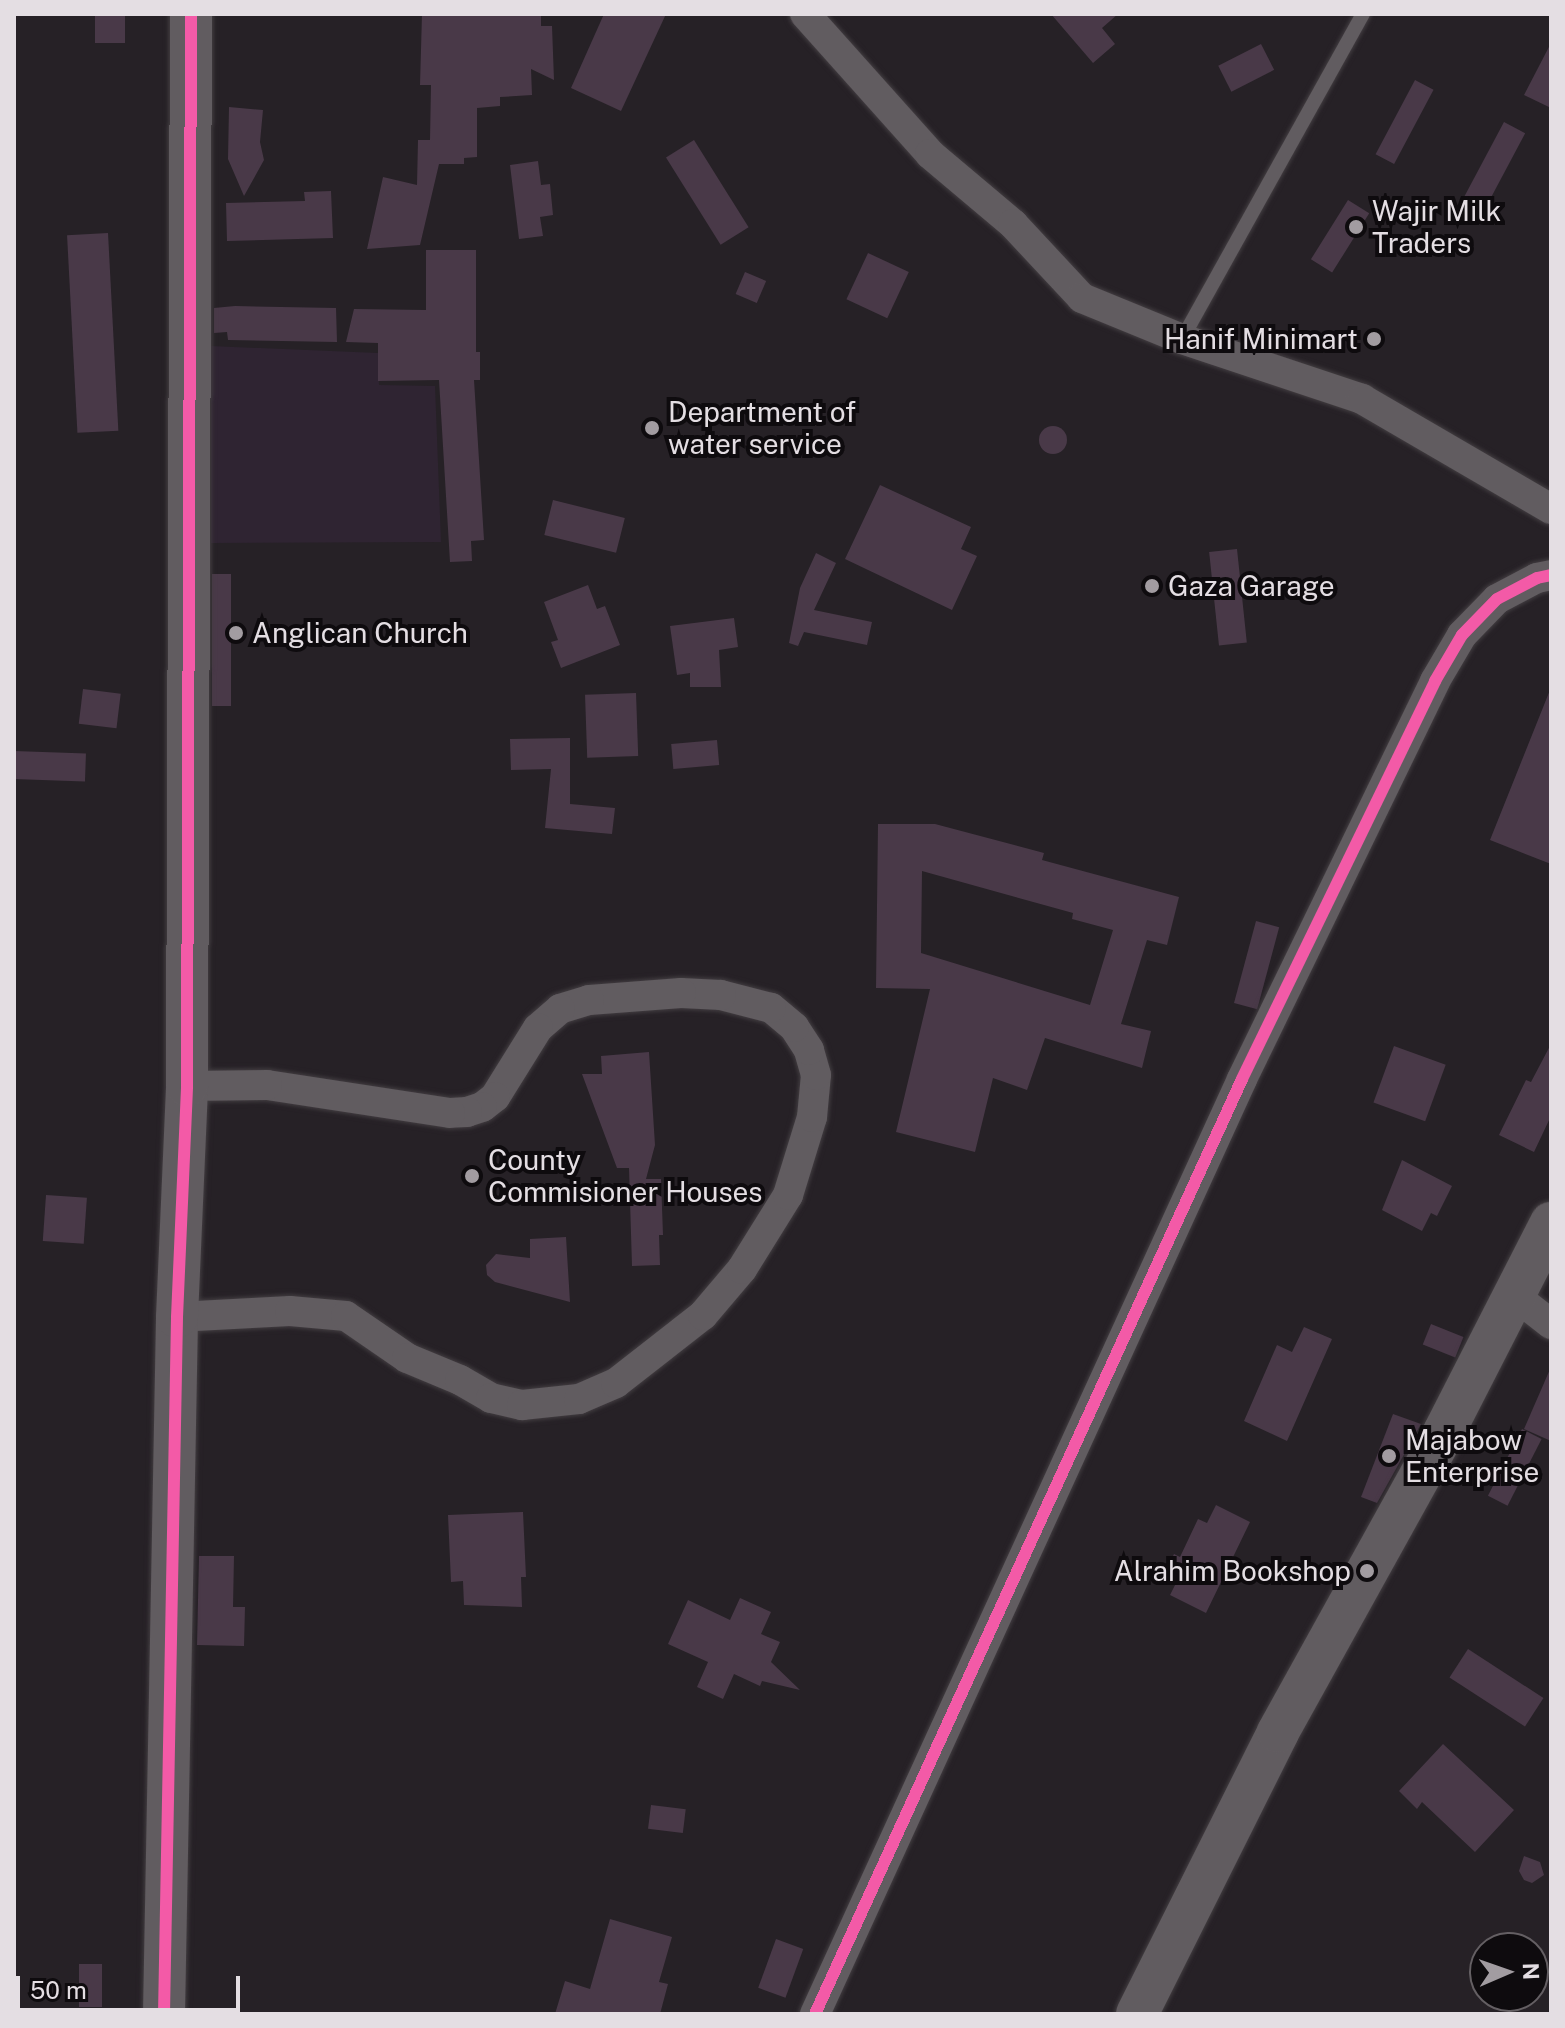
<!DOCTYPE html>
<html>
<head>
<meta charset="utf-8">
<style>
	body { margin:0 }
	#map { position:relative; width:1565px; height:2028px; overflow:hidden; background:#262126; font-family:"Public Sans",sans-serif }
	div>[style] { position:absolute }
	.industrial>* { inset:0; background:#2f2432 }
	.building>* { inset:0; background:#493948; transform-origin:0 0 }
	.round { border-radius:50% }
	.roads { filter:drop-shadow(0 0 2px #423d41) drop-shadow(0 0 2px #423d41) }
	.lane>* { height:14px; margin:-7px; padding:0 7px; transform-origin:7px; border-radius:7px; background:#615c60 }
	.street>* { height:30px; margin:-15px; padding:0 15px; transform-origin:15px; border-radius:15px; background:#615c60 }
	.secondary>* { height:42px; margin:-21px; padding:0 21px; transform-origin:21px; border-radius:21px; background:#615c60 }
	.cycleway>* { height:12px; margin:-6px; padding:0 6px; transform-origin:6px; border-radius:6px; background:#f35aa7 }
	.dots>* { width:22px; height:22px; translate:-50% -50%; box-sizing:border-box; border:4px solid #0e0b0e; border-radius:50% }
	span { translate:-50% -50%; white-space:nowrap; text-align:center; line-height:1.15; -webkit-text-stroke:8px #0e0b0e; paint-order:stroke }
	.poi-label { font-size:28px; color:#e4dee3 }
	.left { translate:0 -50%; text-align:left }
	.right { translate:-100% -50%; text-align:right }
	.frame { position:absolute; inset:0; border:16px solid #e4dee3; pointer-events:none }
	.north { position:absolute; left:1469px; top:1932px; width:80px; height:80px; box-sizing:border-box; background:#0e0b0e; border:2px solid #645f63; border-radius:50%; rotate:88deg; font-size:22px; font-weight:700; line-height:32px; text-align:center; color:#e4dee3 }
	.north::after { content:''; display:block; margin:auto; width:28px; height:36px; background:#a29ca1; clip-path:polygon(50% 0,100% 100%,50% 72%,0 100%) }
	.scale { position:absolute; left:16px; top:1976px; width:224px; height:36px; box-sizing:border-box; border:4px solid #e4dee3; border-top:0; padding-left:10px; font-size:24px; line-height:28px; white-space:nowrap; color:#e4dee3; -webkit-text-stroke:6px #0e0b0e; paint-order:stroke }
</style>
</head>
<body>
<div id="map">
	<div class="industrial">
		<div style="clip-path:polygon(211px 346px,378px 353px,379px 385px,435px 386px,441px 542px,211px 543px)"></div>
	</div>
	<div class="building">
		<div style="left:95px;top:14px;width:30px;height:29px"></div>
		<div style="clip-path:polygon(422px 14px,541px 14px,541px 26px,552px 26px,554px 80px,531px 69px,532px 95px,500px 97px,500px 106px,477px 108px,477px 157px,464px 158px,464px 164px,439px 164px,420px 245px,367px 249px,383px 177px,417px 185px,418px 140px,430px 140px,431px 85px,420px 85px)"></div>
		<div style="clip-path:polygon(604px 14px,666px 14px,621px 111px,571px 88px)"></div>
		<div style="clip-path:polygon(1051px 14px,1118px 14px,1102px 28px,1115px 44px,1093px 63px)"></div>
		<div style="clip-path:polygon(1551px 43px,1551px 108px,1524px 95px)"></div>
		<div style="left:1261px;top:44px;width:29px;height:48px;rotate:63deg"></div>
		<div style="left:1415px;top:80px;width:21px;height:84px;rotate:28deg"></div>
		<div style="clip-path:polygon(229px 107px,263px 110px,260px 142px,264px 160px,244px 196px,228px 159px)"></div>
		<div style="left:1504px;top:122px;width:24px;height:87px;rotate:28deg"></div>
		<div style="left:694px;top:140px;width:103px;height:33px;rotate:58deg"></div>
		<div style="clip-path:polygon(538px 161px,541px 185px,550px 184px,553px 215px,540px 217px,543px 236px,519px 239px,510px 165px)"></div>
		<div style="clip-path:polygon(331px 191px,333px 238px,227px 241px,226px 203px,305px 201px,304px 192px)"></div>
		<div style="left:1348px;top:200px;width:25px;height:70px;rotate:32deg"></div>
		<div style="left:108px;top:233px;width:198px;height:41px;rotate:87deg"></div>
		<div style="clip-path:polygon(426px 250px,476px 250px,476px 352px,480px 352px,480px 380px,474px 380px,484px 540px,471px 541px,472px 561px,450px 562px,439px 380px,378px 381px,378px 343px,346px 342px,354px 309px,426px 310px)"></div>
		<div style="left:868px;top:253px;width:45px;height:51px;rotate:25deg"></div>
		<div style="left:745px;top:272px;width:23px;height:24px;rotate:23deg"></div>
		<div style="clip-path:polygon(235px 306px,336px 308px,337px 342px,228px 340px,227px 332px,214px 333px,214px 308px)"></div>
		<div class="round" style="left:1039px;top:426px;width:28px;height:28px"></div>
		<div style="clip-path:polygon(880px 485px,971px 527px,961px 549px,977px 556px,952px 610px,845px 559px)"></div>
		<div style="left:553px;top:500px;width:74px;height:36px;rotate:14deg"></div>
		<div style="left:1237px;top:549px;width:94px;height:28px;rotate:84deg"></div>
		<div style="clip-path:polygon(816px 553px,836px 563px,814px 610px,872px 622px,867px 645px,804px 632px,798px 646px,789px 643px,800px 588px)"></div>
		<div style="left:231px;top:574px;width:132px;height:19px;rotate:90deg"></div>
		<div style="clip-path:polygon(588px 585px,597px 609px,605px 606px,620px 645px,561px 668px,551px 642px,558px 640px,544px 602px)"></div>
		<div style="clip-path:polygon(734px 618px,738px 647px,719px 650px,721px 687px,690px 687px,690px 673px,677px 675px,670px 626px)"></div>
		<div style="left:83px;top:689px;width:38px;height:35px;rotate:7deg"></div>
		<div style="clip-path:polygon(1550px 690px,1551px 690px,1551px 864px,1490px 840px)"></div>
		<div style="left:636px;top:693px;width:63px;height:51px;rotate:88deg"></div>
		<div style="clip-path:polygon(570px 738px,570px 804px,615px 808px,612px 834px,545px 828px,551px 769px,511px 770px,510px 739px)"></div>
		<div style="left:717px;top:740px;width:25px;height:46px;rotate:85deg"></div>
		<div style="left:14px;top:751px;width:72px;height:28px;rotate:2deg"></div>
		<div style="clip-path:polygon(evenodd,878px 824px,935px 824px,1044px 853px,1042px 860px,1179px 897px,1167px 945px,1147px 940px,1121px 1024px,1151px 1031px,1142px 1068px,1045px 1038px,1027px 1090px,993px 1078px,975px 1152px,896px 1132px,930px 989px,876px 988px,878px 824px,922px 871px,1073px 913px,1072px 919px,1113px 930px,1090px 1005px,921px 953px,922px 871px)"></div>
		<div style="left:1256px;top:921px;width:24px;height:85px;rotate:15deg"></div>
		<div style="clip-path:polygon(1551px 1044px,1551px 1116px,1534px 1152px,1499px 1135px,1526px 1080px,1531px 1082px)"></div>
		<div style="left:1394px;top:1046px;width:55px;height:60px;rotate:20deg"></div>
		<div style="clip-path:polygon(649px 1052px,655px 1145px,646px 1179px,661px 1179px,663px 1235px,659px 1235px,660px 1265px,632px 1266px,629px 1168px,617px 1168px,582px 1074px,602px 1074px,601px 1056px)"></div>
		<div style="clip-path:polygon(1402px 1160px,1452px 1186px,1437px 1216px,1431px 1213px,1422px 1231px,1382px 1210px)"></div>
		<div style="left:46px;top:1195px;width:41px;height:46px;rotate:4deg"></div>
		<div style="clip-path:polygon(566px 1237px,570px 1302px,495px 1282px,487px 1275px,486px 1265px,496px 1254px,530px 1258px,530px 1239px)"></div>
		<div style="left:1431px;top:1324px;width:35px;height:22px;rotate:22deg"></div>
		<div style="clip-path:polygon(1304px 1327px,1332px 1339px,1287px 1441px,1244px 1421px,1277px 1345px,1292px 1352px)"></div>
		<div style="clip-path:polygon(1551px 1367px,1551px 1441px,1524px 1429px)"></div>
		<div style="clip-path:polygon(1393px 1414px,1421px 1424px,1377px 1503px,1361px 1497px)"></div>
		<div style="left:1522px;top:1429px;width:22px;height:75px;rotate:27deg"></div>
		<div style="clip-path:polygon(1216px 1505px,1250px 1522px,1206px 1613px,1170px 1595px,1176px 1583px,1163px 1577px,1174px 1554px,1180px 1557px,1198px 1519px,1207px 1523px)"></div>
		<div style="clip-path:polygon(523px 1512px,526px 1577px,521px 1577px,522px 1607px,464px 1605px,463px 1581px,451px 1582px,448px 1515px)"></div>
		<div style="clip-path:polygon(199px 1556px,234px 1556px,233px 1607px,245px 1607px,244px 1646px,197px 1645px)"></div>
		<div style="clip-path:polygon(740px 1598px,771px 1612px,761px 1634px,780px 1642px,771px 1662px,800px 1690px,762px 1681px,760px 1686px,734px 1674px,723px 1699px,697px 1687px,708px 1662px,668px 1644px,688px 1600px,730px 1620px)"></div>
		<div style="left:1468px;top:1649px;width:90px;height:34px;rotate:33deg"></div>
		<div style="clip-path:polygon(1443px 1744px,1514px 1810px,1475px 1852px,1422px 1802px,1417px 1809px,1399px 1791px)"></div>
		<div style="left:651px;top:1805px;width:35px;height:24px;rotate:7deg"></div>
		<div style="clip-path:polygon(1524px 1856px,1540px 1862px,1544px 1875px,1532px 1883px,1524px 1880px,1519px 1871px)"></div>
		<div style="clip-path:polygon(610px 1919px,672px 1937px,659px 1982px,668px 1984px,660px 2014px,555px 2014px,565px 1981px,590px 1989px)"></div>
		<div style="left:776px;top:1939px;width:29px;height:52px;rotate:20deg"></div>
		<div style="left:79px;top:1964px;width:23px;height:43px"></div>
	</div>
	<div class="roads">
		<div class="lane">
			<div style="left:1182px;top:339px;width:372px;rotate:-60.9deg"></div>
		</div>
		<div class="street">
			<div style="left:805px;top:14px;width:188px;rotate:48.2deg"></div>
			<div style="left:930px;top:154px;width:109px;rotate:40.1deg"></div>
			<div style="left:1013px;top:224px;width:101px;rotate:47deg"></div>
			<div style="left:1082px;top:298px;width:108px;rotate:22.3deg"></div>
			<div style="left:1182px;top:339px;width:190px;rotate:18.4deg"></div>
			<div style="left:1362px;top:399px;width:219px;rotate:30.2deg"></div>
			<div style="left:1515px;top:1296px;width:46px;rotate:37.9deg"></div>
			<div style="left:177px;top:1317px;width:113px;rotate:-3deg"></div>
			<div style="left:290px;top:1311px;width:56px;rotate:5.1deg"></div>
			<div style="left:346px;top:1316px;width:74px;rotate:34.5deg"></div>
			<div style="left:407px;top:1358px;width:57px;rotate:22.5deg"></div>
			<div style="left:460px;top:1380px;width:36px;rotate:30deg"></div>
			<div style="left:491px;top:1398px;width:32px;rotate:13deg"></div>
			<div style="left:522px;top:1405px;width:57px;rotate:-6deg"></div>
			<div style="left:579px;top:1399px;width:40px;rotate:-23.4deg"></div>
			<div style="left:616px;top:1383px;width:110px;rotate:-38deg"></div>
			<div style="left:703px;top:1315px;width:60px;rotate:-49.7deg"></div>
			<div style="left:742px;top:1269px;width:87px;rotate:-58.1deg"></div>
			<div style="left:788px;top:1195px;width:82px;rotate:-72.9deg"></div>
			<div style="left:812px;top:1117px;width:42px;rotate:-84.6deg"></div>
			<div style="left:816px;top:1075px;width:26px;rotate:-106deg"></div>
			<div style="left:809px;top:1050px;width:27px;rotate:-123deg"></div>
			<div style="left:794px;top:1027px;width:30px;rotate:-140deg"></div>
			<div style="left:771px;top:1008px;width:52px;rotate:-165.4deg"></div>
			<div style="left:721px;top:995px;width:40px;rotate:-177.1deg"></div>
			<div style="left:681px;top:993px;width:92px;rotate:175.6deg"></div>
			<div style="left:589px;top:1000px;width:30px;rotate:163deg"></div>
			<div style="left:560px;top:1009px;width:29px;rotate:139deg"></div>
			<div style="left:538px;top:1028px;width:81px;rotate:121.9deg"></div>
			<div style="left:495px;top:1097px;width:16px;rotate:142deg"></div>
			<div style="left:482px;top:1107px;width:16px;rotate:162deg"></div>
			<div style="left:467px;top:1112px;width:17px;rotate:177deg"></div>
			<div style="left:450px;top:1113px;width:185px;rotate:-171.3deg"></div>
			<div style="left:267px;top:1085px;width:80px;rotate:179.3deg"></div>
			<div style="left:815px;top:2014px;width:1028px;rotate:-65.45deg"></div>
			<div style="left:1242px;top:1079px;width:442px;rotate:-64.1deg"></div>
			<div style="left:1435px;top:681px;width:53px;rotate:-59.6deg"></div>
			<div style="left:1462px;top:635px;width:50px;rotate:-45.8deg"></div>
			<div style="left:1497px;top:599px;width:45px;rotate:-27.7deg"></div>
			<div style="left:1537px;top:578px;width:14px;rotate:-12deg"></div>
		</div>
		<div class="secondary">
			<div style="left:164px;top:2014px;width:697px;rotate:-88.93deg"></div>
			<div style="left:177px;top:1317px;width:231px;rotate:-87.5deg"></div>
			<div style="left:187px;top:1086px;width:1072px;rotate:-89.79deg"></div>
			<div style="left:1137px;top:2014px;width:315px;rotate:-63.4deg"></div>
			<div style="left:1278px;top:1732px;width:343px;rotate:-61deg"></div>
			<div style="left:1444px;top:1432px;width:235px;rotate:-62.9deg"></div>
		</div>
	</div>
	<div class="cycleway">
		<div style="left:164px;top:2014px;width:697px;rotate:-88.93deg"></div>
		<div style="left:177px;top:1317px;width:231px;rotate:-87.5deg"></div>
		<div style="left:187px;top:1086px;width:1072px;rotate:-89.79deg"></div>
		<div style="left:815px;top:2014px;width:1028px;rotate:-65.45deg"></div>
		<div style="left:1242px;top:1079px;width:442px;rotate:-64.1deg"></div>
		<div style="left:1435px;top:681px;width:53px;rotate:-59.6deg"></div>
		<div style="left:1462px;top:635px;width:50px;rotate:-45.8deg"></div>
		<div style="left:1497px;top:599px;width:45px;rotate:-27.7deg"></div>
		<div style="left:1537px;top:578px;width:14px;rotate:-12deg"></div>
	</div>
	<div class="dots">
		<div style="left:1356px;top:227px;background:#a29ca1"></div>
		<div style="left:1374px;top:339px;background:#a29ca1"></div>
		<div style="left:652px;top:428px;background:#a29ca1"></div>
		<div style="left:1152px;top:586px;background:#a29ca1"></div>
		<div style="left:236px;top:633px;background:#a29ca1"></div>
		<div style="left:472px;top:1176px;background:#a29ca1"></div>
		<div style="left:1389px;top:1456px;background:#a29ca1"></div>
		<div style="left:1367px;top:1571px;background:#a29ca1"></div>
	</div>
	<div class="poi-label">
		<span class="left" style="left:1372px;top:227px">Wajir Milk<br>Traders</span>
		<span class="right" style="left:1358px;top:339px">Hanif Minimart</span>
		<span class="left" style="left:668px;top:428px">Department of<br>water service</span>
		<span class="left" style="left:1168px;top:586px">Gaza Garage</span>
		<span class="left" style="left:252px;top:633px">Anglican Church</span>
		<span class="left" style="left:488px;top:1176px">County<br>Commisioner Houses</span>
		<span class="left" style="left:1405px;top:1456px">Majabow<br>Enterprise</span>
		<span class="right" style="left:1351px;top:1571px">Alrahim Bookshop</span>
	</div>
	<div class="frame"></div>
	<div class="north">N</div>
	<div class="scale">50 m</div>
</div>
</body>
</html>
